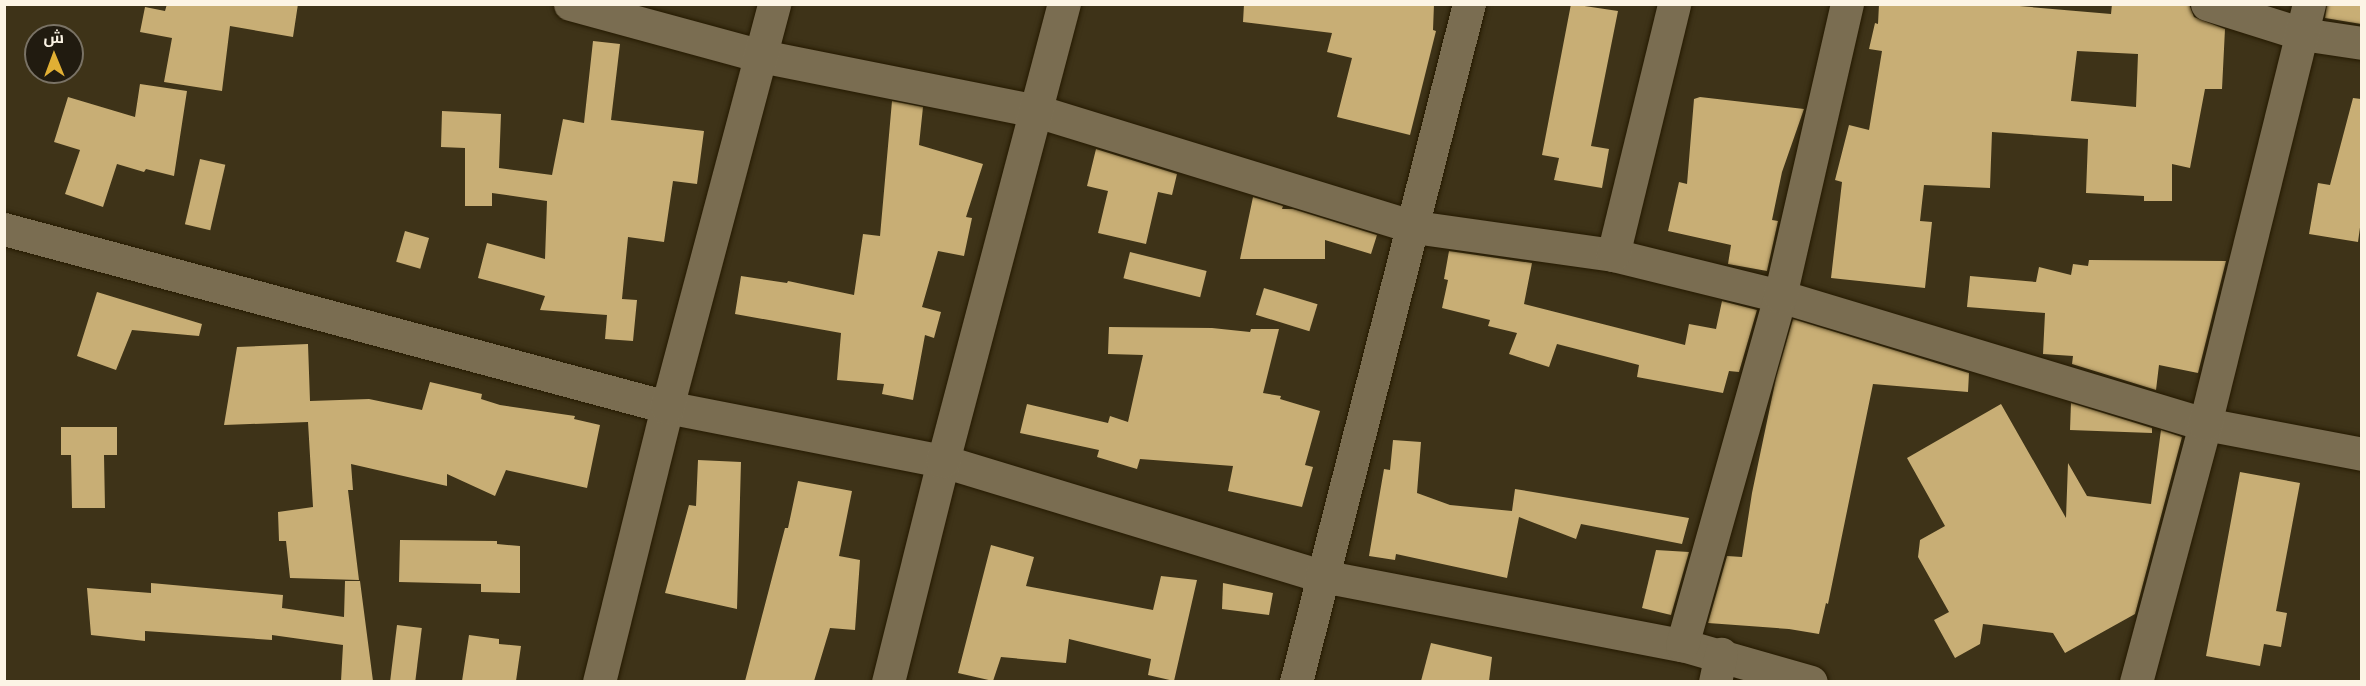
<!DOCTYPE html>
<html>
<head>
<meta charset="utf-8">
<style>
	body { margin:0 }
	#map { position:relative; width:2366px; height:686px; overflow:hidden; background:#3e3318; font-family:"Times New Roman",Cairo,serif }
	div>[style] { position:absolute }
	.building>* { inset:0; background:#c8ae75; transform-origin:0 0 }
	.roads { filter:drop-shadow(0 0 2px #251a01) drop-shadow(0 0 2px #251a01) }
	.minor>* { height:33px; margin:-16.5px; padding:0 16.5px; transform-origin:16.5px; border-radius:16.5px; background:#7a6d51 }
	span { translate:-50% -50%; white-space:nowrap; text-align:center; line-height:1.15; -webkit-text-stroke:6px #211b10; paint-order:stroke }
	.frame { position:absolute; inset:0; border:6px solid #fcf4e5; pointer-events:none }
	.north { position:absolute; left:24px; top:24px; width:60px; height:60px; box-sizing:border-box; background:#211b10; border:2px solid #797265; border-radius:50%; rotate:359deg; font-size:16px; font-weight:700; line-height:24px; text-align:center; color:#fcf4e5 }
	.north::after { content:''; display:block; margin:auto; width:21px; height:27px; background:#e1af34; clip-path:polygon(50% 0,100% 100%,50% 72%,0 100%) }
</style>
</head>
<body>
<div id="map">
	<div class="building">
		<div style="clip-path:polygon(167px 4px,298px 4px,293px 37px,230px 26px,222px 91px,164px 82px,172px 38px,140px 32px,145px 7px,165px 11px)"></div>
		<div style="clip-path:polygon(1244px 4px,1434px 4px,1433px 30px,1436px 31px,1410px 135px,1337px 117px,1352px 58px,1327px 52px,1332px 33px,1243px 22px)"></div>
		<div style="clip-path:polygon(1571px 4px,1618px 11px,1591px 146px,1609px 149px,1602px 188px,1554px 180px,1559px 158px,1542px 155px)"></div>
		<div style="clip-path:polygon(evenodd,1879px 4px,1996px 4px,2111px 14px,2112px 4px,2189px 4px,2194px 17px,2225px 29px,2222px 89px,2205px 89px,2190px 168px,2172px 164px,2172px 201px,2144px 201px,2144px 196px,2086px 193px,2088px 139px,1992px 132px,1990px 188px,1924px 185px,1920px 221px,1932px 222px,1925px 288px,1831px 278px,1842px 182px,1835px 180px,1849px 125px,1869px 130px,1882px 51px,1869px 49px,1875px 23px,1878px 24px,1879px 4px,2077px 51px,2138px 54px,2136px 107px,2071px 101px,2077px 51px)"></div>
		<div style="clip-path:polygon(2327px 4px,2361px 4px,2361px 24px,2325px 18px)"></div>
		<div style="clip-path:polygon(593px 41px,620px 44px,611px 120px,704px 131px,697px 184px,673px 181px,664px 242px,628px 237px,622px 299px,637px 300px,633px 341px,605px 339px,607px 315px,540px 310px,545px 296px,478px 278px,487px 243px,545px 259px,547px 201px,492px 193px,492px 206px,465px 206px,465px 148px,441px 147px,442px 111px,501px 114px,499px 168px,552px 175px,563px 119px,584px 123px)"></div>
		<div style="clip-path:polygon(140px 84px,187px 91px,174px 176px,146px 169px,144px 172px,117px 164px,103px 207px,65px 194px,80px 150px,54px 142px,68px 97px,135px 117px)"></div>
		<div style="clip-path:polygon(1700px 97px,1804px 109px,1782px 172px,1772px 220px,1778px 221px,1767px 271px,1728px 264px,1731px 245px,1668px 231px,1679px 182px,1687px 184px,1694px 99px)"></div>
		<div style="clip-path:polygon(2353px 98px,2361px 99px,2361px 220px,2358px 242px,2309px 234px,2318px 183px,2330px 185px)"></div>
		<div style="clip-path:polygon(892px 101px,923px 107px,919px 145px,983px 164px,966px 217px,972px 218px,964px 256px,938px 251px,922px 307px,941px 312px,934px 338px,925px 335px,913px 400px,882px 394px,884px 384px,837px 380px,841px 333px,735px 314px,741px 276px,787px 283px,788px 281px,854px 295px,863px 234px,880px 236px)"></div>
		<div style="clip-path:polygon(1096px 149px,1177px 174px,1172px 195px,1158px 192px,1146px 244px,1098px 233px,1108px 191px,1087px 186px)"></div>
		<div style="left:200px;top:159px;width:26px;height:67px;rotate:13deg"></div>
		<div style="clip-path:polygon(1253px 197px,1283px 206px,1282px 209px,1293px 209px,1377px 235px,1371px 254px,1325px 240px,1325px 259px,1240px 259px)"></div>
		<div style="left:405px;top:231px;width:25px;height:32px;rotate:16deg"></div>
		<div style="clip-path:polygon(1449px 251px,1532px 263px,1524px 304px,1685px 345px,1689px 324px,1716px 329px,1722px 301px,1757px 310px,1739px 372px,1729px 371px,1723px 393px,1637px 377px,1639px 365px,1557px 344px,1549px 367px,1509px 354px,1517px 333px,1488px 326px,1490px 320px,1442px 308px,1448px 280px,1444px 279px)"></div>
		<div style="left:1130px;top:252px;width:79px;height:27px;rotate:14deg"></div>
		<div style="clip-path:polygon(2089px 260px,2226px 261px,2198px 373px,2159px 365px,2156px 390px,2072px 364px,2073px 356px,2043px 354px,2045px 313px,1967px 307px,1970px 276px,2036px 282px,2039px 267px,2071px 275px,2073px 264px,2088px 266px)"></div>
		<div style="left:1264px;top:288px;width:56px;height:28px;rotate:17deg"></div>
		<div style="clip-path:polygon(97px 292px,202px 324px,199px 336px,132px 330px,116px 370px,77px 356px)"></div>
		<div style="clip-path:polygon(1793px 319px,1969px 373px,1968px 392px,1873px 384px,1828px 604px,1826px 603px,1819px 634px,1789px 629px,1708px 623px,1727px 556px,1742px 557px,1752px 493px,1776px 378px)"></div>
		<div style="clip-path:polygon(1109px 327px,1212px 328px,1250px 332px,1251px 329px,1279px 329px,1263px 393px,1281px 396px,1280px 399px,1320px 411px,1305px 465px,1313px 467px,1302px 507px,1228px 491px,1233px 466px,1140px 459px,1137px 469px,1097px 457px,1099px 450px,1020px 433px,1027px 404px,1108px 423px,1110px 416px,1128px 422px,1143px 355px,1108px 354px)"></div>
		<div style="clip-path:polygon(308px 344px,310px 401px,369px 399px,422px 410px,430px 382px,482px 394px,481px 399px,500px 405px,575px 416px,574px 419px,600px 425px,587px 488px,506px 470px,495px 496px,447px 474px,447px 486px,351px 464px,353px 490px,348px 490px,359px 580px,290px 578px,286px 541px,279px 541px,278px 512px,313px 507px,308px 422px,224px 425px,237px 347px)"></div>
		<div style="clip-path:polygon(2071px 403px,2152px 428px,2152px 433px,2070px 430px)"></div>
		<div style="clip-path:polygon(2001px 404px,2066px 518px,2068px 463px,2087px 496px,2151px 504px,2161px 430px,2182px 437px,2135px 614px,2065px 653px,2053px 633px,1983px 624px,1980px 644px,1955px 658px,1934px 620px,1949px 612px,1918px 557px,1920px 540px,1945px 526px,1907px 458px)"></div>
		<div style="clip-path:polygon(61px 427px,117px 427px,117px 455px,104px 455px,105px 508px,72px 508px,71px 455px,61px 455px)"></div>
		<div style="clip-path:polygon(1393px 440px,1421px 442px,1417px 493px,1450px 505px,1512px 511px,1515px 489px,1689px 518px,1682px 544px,1581px 524px,1576px 539px,1519px 517px,1507px 578px,1396px 554px,1395px 560px,1369px 556px,1384px 469px,1390px 470px)"></div>
		<div style="clip-path:polygon(698px 460px,741px 462px,737px 609px,665px 593px,689px 505px,696px 506px)"></div>
		<div style="clip-path:polygon(2240px 472px,2300px 483px,2276px 611px,2287px 613px,2281px 647px,2264px 644px,2260px 666px,2206px 656px)"></div>
		<div style="clip-path:polygon(798px 481px,852px 491px,839px 556px,860px 560px,855px 630px,830px 628px,814px 681px,745px 681px,785px 528px,788px 528px)"></div>
		<div style="clip-path:polygon(400px 540px,497px 541px,497px 544px,520px 546px,520px 593px,481px 592px,481px 584px,399px 582px)"></div>
		<div style="clip-path:polygon(991px 545px,1034px 557px,1026px 586px,1153px 610px,1161px 576px,1197px 580px,1174px 681px,1148px 675px,1151px 659px,1069px 639px,1066px 663px,1001px 657px,993px 681px,958px 673px)"></div>
		<div style="clip-path:polygon(1656px 550px,1689px 552px,1671px 615px,1642px 608px)"></div>
		<div style="clip-path:polygon(345px 581px,360px 581px,373px 681px,341px 681px,343px 645px,272px 635px,272px 640px,145px 631px,145px 641px,91px 635px,87px 588px,151px 593px,151px 583px,283px 595px,282px 608px,344px 617px)"></div>
		<div style="clip-path:polygon(1223px 583px,1273px 593px,1269px 615px,1222px 609px)"></div>
		<div style="left:397px;top:625px;width:25px;height:56px;rotate:7deg"></div>
		<div style="clip-path:polygon(469px 635px,499px 639px,499px 644px,521px 646px,516px 681px,462px 681px)"></div>
		<div style="clip-path:polygon(1431px 643px,1492px 657px,1489px 681px,1421px 681px)"></div>
	</div>
	<div class="roads">
		<div class="minor">
			<div style="left:570px;top:4px;width:198px;rotate:15.2deg"></div>
			<div style="left:761px;top:56px;width:281px;rotate:11.3deg"></div>
			<div style="left:1037px;top:111px;width:394px;rotate:17.1deg"></div>
			<div style="left:1414px;top:227px;width:201px;rotate:8deg"></div>
			<div style="left:1613px;top:255px;width:172px;rotate:13.8deg"></div>
			<div style="left:1780px;top:296px;width:444px;rotate:16.8deg"></div>
			<div style="left:2205px;top:424px;width:160px;rotate:10.8deg"></div>
			<div style="left:2207px;top:4px;width:100px;rotate:17.5deg"></div>
			<div style="left:2302px;top:34px;width:61px;rotate:8.5deg"></div>
			<div style="left:4px;top:229px;width:686px;rotate:15.03deg"></div>
			<div style="left:667px;top:407px;width:281px;rotate:11.1deg"></div>
			<div style="left:943px;top:461px;width:396px;rotate:16.9deg"></div>
			<div style="left:1322px;top:576px;width:367px;rotate:10.9deg"></div>
			<div style="left:1682px;top:645px;width:134px;rotate:16deg"></div>
			<div style="left:1613px;top:255px;width:258px;rotate:-76.3deg"></div>
			<div style="left:1682px;top:645px;width:362px;rotate:-74.3deg"></div>
			<div style="left:1780px;top:296px;width:300px;rotate:-77.1deg"></div>
			<div style="left:599px;top:682px;width:283px;rotate:-76.1deg"></div>
			<div style="left:667px;top:407px;width:417px;rotate:-75.1deg"></div>
			<div style="left:888px;top:682px;width:228px;rotate:-76deg"></div>
			<div style="left:943px;top:461px;width:473px;rotate:-75.2deg"></div>
			<div style="left:1296px;top:682px;width:700px;rotate:-75.69deg"></div>
			<div style="left:1715px;top:682px;width:29px;rotate:-78deg"></div>
			<div style="left:2136px;top:682px;width:267px;rotate:-75deg"></div>
			<div style="left:2205px;top:424px;width:433px;rotate:-76.1deg"></div>
		</div>
	</div>
	<div class="frame"></div>
	<div class="north">ش</div>
</div>
</body>
</html>
